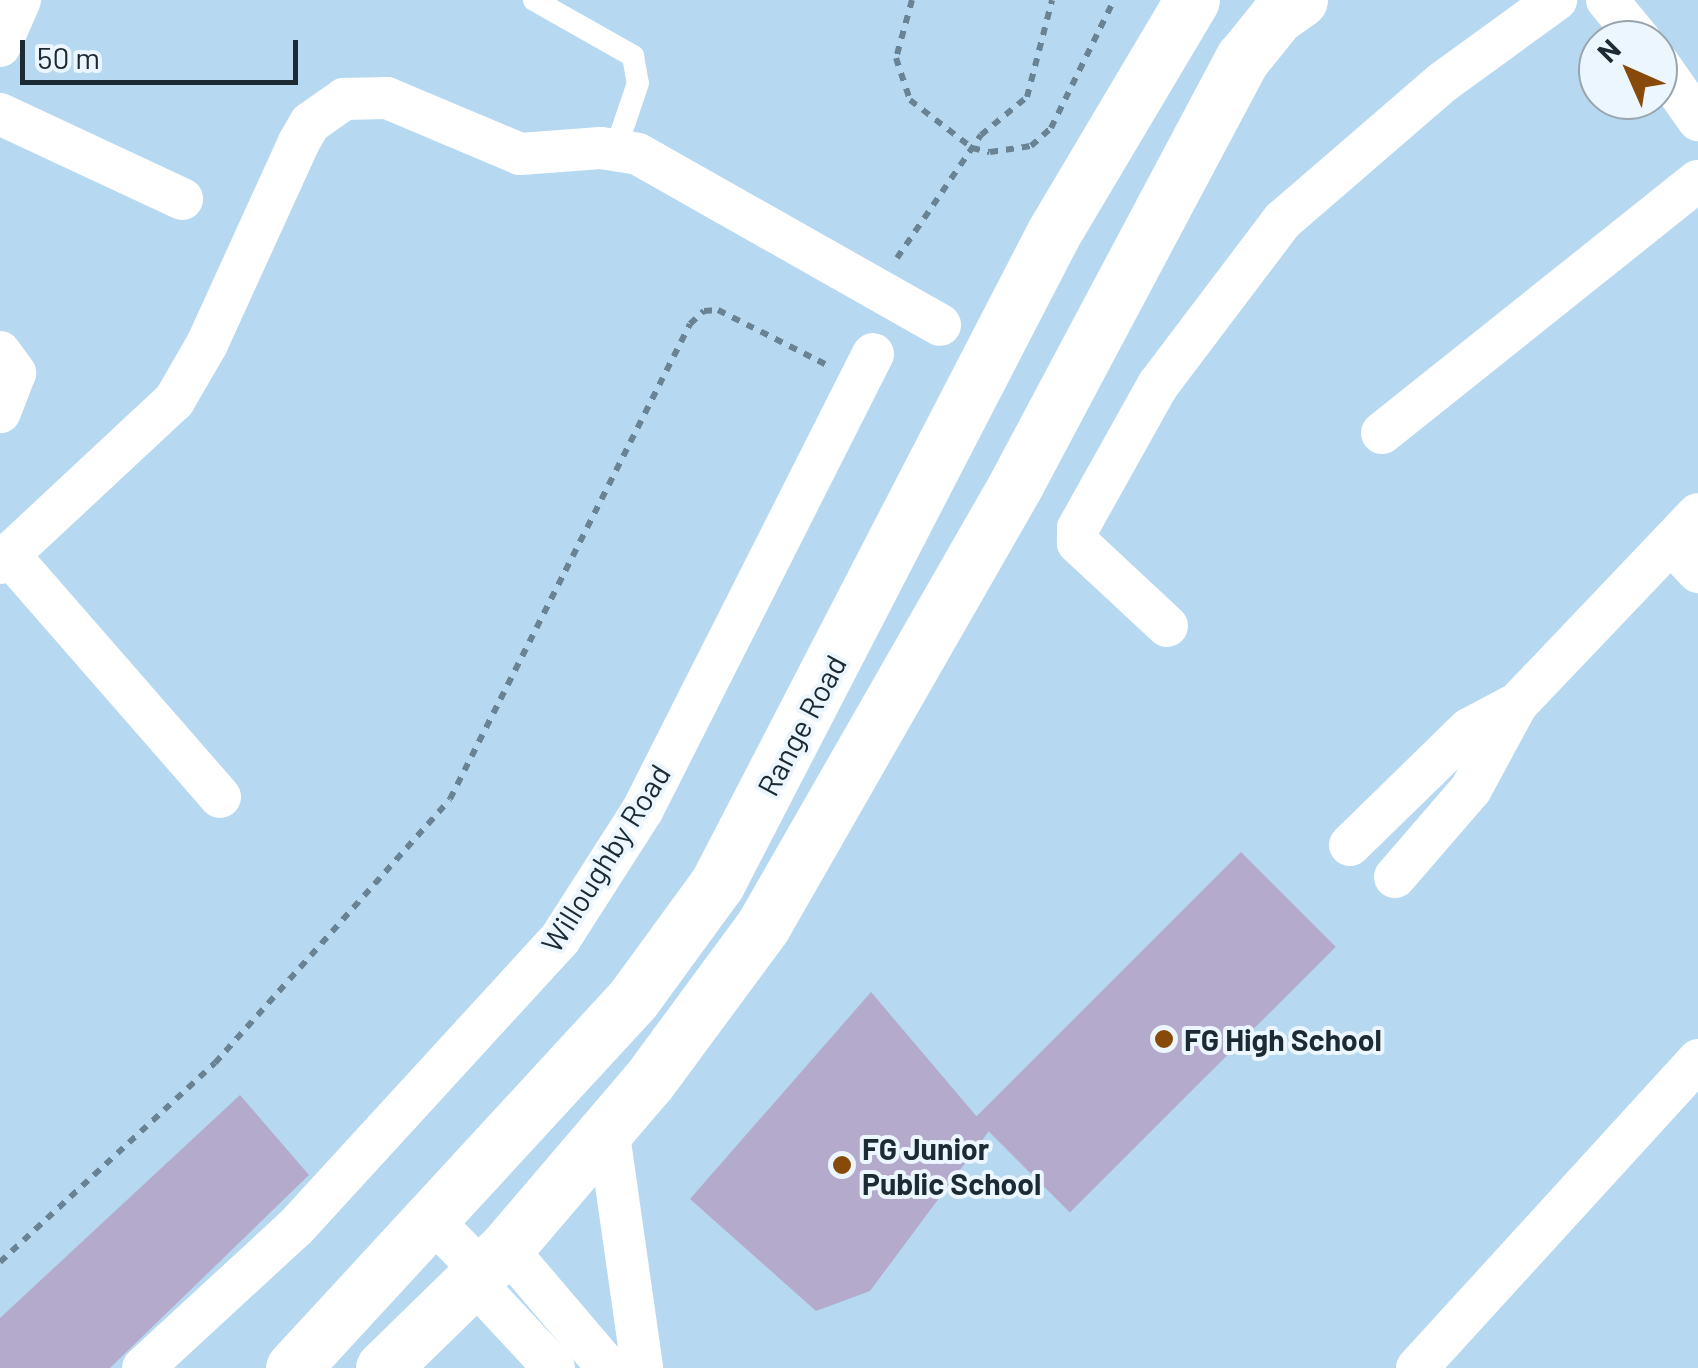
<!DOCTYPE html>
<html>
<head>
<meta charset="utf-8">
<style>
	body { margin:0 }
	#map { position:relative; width:1698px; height:1368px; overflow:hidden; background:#b6d9f1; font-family:Barlow,sans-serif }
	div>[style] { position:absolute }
	.building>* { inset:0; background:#b4aacc; transform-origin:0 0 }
	.path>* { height:6px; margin-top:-3px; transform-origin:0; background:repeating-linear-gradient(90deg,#6a8394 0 8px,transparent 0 16px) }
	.service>* { height:22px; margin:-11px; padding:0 11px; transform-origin:11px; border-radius:11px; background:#fff }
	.minor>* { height:42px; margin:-21px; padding:0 21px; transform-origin:21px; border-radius:21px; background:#fff }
	.primary>* { height:55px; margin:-27.5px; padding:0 27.5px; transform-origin:27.5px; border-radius:27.5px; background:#fff }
	.dots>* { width:28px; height:28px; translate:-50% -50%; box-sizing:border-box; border:5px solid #ecf6fe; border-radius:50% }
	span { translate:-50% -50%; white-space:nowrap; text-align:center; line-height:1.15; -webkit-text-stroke:8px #ecf6fe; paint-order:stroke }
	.street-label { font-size:30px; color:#1c2a33 }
	.poi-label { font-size:30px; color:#1c2a33; font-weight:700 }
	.left { translate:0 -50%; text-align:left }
	.north { position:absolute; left:1578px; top:20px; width:100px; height:100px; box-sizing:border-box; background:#ecf6fe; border:2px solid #99a4ad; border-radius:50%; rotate:315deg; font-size:28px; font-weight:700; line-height:40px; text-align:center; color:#1c2a33 }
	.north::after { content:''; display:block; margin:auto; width:35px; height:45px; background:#874a0b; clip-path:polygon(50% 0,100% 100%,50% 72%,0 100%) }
	.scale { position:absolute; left:20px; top:40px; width:278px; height:45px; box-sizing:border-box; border:5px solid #1c2a33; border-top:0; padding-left:12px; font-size:30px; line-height:35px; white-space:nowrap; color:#1c2a33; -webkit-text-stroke:8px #ecf6fe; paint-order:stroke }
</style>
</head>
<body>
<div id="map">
	<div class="building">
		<div style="left:1241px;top:852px;width:134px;height:376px;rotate:45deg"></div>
		<div style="clip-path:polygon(871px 992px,989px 1131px,870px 1291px,816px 1311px,690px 1199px)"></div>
		<div style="clip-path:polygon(240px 1095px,309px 1175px,110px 1368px,0 1368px,0 1318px)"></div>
	</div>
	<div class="path">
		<div style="left:912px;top:0;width:60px;rotate:105.4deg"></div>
		<div style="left:896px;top:58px;width:44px;rotate:71.6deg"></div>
		<div style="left:910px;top:100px;width:78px;rotate:37.7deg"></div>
		<div style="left:972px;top:148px;width:18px;rotate:13deg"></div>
		<div style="left:990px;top:152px;width:41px;rotate:-8.3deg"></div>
		<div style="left:1031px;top:146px;width:27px;rotate:-42deg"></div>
		<div style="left:1051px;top:128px;width:143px;rotate:-63.8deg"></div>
		<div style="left:897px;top:258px;width:149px;rotate:-55.7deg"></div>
		<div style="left:981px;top:135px;width:60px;rotate:-39.6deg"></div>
		<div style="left:1027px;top:97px;width:100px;rotate:-75.5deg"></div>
		<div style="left:0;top:1262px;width:293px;rotate:-42.8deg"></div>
		<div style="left:215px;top:1063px;width:353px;rotate:-48.3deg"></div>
		<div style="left:450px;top:799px;width:532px;rotate:-63.19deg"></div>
		<div style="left:690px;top:324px;width:19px;rotate:-43deg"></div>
		<div style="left:704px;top:311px;width:14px;rotate:-4deg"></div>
		<div style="left:718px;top:310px;width:122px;rotate:26.8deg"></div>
	</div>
	<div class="service">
		<div style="left:534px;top:0;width:114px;rotate:29.5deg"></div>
		<div style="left:633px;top:56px;width:27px;rotate:80deg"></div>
		<div style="left:638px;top:83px;width:69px;rotate:108.7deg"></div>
	</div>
	<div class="minor">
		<div style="left:1607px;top:0;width:52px;rotate:50.5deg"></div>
		<div style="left:0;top:46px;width:50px;rotate:-66.5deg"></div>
		<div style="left:1658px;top:63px;width:70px;rotate:54.9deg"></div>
		<div style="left:0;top:114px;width:201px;rotate:25deg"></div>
		<div style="left:0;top:352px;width:26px;rotate:54deg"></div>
		<div style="left:15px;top:373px;width:42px;rotate:111deg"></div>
		<div style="left:1382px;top:433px;width:404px;rotate:-38.6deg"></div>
		<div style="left:1671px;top:543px;width:40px;rotate:47deg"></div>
		<div style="left:9px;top:555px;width:321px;rotate:48.9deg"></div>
		<div style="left:0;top:563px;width:238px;rotate:-43deg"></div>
		<div style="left:174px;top:401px;width:66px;rotate:-59.9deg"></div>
		<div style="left:207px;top:344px;width:222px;rotate:-65.5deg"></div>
		<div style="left:299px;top:142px;width:22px;rotate:-60deg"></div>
		<div style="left:310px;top:123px;width:42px;rotate:-35.2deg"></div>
		<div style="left:344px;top:99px;width:43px;rotate:-1.3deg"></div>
		<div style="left:387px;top:98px;width:144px;rotate:22.8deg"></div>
		<div style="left:520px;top:154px;width:81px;rotate:-4.2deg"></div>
		<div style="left:601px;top:148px;width:37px;rotate:9deg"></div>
		<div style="left:638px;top:154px;width:347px;rotate:29.5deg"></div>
		<div style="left:1167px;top:626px;width:122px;rotate:-137deg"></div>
		<div style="left:1078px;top:543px;width:15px;rotate:-90deg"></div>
		<div style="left:1078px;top:528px;width:164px;rotate:-60.8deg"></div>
		<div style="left:1158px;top:385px;width:207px;rotate:-52.9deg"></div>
		<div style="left:1283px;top:220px;width:211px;rotate:-40.8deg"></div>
		<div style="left:1443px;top:82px;width:140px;rotate:-36deg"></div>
		<div style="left:1350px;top:845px;width:166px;rotate:-44.3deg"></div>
		<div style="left:1469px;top:729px;width:49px;rotate:-28.1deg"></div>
		<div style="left:1395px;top:877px;width:116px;rotate:-49.2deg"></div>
		<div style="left:1471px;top:789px;width:97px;rotate:-61.6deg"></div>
		<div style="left:1517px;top:704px;width:262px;rotate:-46.4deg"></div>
		<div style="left:608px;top:1128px;width:242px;rotate:81.9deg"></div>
		<div style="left:433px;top:1221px;width:73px;rotate:45.6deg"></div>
		<div style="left:506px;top:1248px;width:157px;rotate:49.6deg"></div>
		<div style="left:475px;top:1283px;width:116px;rotate:47.1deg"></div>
		<div style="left:143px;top:1368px;width:208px;rotate:-42.7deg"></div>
		<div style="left:296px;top:1227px;width:391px;rotate:-47.5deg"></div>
		<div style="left:560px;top:939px;width:152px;rotate:-57.4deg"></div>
		<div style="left:642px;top:811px;width:512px;rotate:-63.18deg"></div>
		<div style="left:1417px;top:1368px;width:417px;rotate:-47.6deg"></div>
	</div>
	<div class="primary">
		<div style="left:293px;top:1368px;width:502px;rotate:-47.34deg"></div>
		<div style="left:633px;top:999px;width:142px;rotate:-53.9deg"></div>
		<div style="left:717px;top:884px;width:732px;rotate:-62.66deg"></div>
		<div style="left:1053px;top:234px;width:272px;rotate:-59.3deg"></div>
		<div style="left:383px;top:1368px;width:172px;rotate:-44.3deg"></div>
		<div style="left:506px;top:1248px;width:218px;rotate:-49.5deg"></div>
		<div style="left:648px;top:1082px;width:194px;rotate:-53.6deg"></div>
		<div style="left:763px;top:926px;width:507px;rotate:-60.2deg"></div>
		<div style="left:1015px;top:486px;width:485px;rotate:-62deg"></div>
		<div style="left:1243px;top:58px;width:54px;rotate:-51deg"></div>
		<div style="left:1277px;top:16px;width:28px;rotate:-35deg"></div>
	</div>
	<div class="dots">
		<div style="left:1164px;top:1039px;background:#874a0b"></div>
		<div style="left:842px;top:1165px;background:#874a0b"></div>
	</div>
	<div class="street-label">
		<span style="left:801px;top:725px;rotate:-62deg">Range Road</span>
		<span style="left:605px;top:858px;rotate:-58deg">Willoughby Road</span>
	</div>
	<div class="poi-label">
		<span class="left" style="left:1184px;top:1039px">FG High School</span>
		<span class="left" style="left:862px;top:1165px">FG Junior<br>Public School</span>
	</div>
	<div class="north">N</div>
	<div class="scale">50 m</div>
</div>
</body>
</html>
